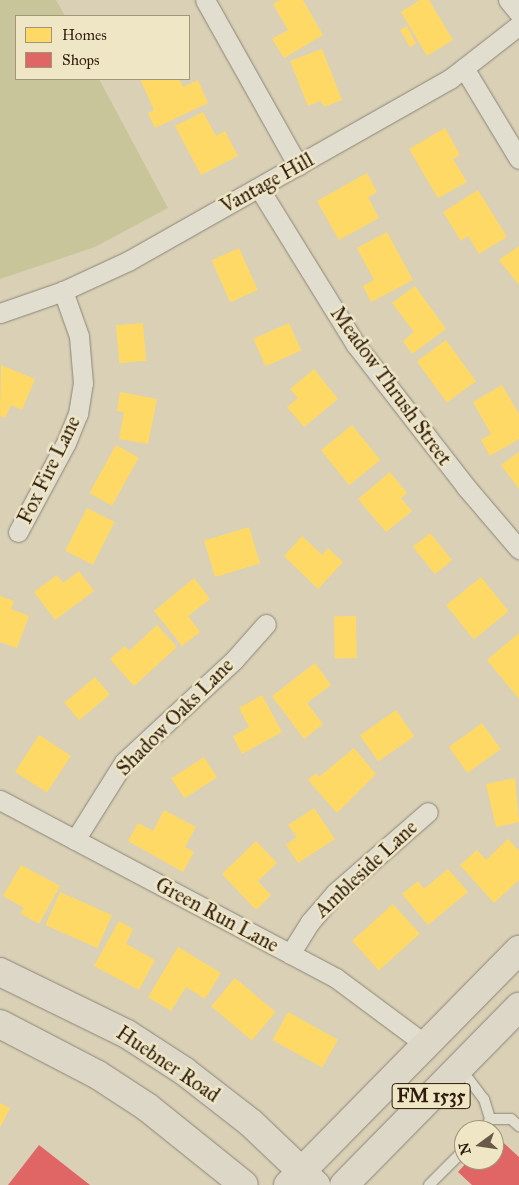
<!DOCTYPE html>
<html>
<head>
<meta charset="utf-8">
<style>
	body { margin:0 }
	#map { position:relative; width:519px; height:1185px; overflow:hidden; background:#d9d0b6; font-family:"IM FELL Great Primer",serif }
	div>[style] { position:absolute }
	.green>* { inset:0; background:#c9c59a }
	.homes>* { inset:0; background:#ffd966; transform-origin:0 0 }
	.shops>* { inset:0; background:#e06666 }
	.roads { filter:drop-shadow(0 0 1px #8d8575) drop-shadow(0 0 1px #8d8575) }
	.service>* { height:10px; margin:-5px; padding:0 5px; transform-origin:5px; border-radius:5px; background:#e1ddcf }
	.minor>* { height:19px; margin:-9.5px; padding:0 9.5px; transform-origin:9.5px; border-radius:9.5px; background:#e1ddcf }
	.primary>* { height:28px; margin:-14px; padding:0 14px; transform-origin:14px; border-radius:14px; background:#dcd7c7 }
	span { translate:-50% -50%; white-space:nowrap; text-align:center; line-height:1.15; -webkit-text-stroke:5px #efe6c6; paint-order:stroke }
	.shield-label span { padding:1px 4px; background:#efe6c6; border:1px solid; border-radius:4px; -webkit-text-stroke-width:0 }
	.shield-label { font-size:19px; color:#2d1b0b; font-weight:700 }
	.street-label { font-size:20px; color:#2d1b0b }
	.legend { position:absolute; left:15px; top:15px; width:175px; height:65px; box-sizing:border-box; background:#efe6c6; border:1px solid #a1957b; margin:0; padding:6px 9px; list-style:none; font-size:15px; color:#2d1b0b }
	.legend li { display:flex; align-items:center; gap:10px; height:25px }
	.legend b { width:25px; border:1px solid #a1957b }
	.north { position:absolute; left:454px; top:1120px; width:50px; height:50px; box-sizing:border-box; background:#efe6c6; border:1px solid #a1957b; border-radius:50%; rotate:256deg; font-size:14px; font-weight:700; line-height:20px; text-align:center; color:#2d1b0b }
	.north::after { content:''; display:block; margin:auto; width:18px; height:22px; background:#695a47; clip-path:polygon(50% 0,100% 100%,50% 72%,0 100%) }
</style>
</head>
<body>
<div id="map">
	<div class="green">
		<div style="clip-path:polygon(0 0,56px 0,65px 16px,16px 16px,16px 79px,99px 79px,168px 208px,95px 247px,0 279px)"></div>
	</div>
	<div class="homes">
		<div style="clip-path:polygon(280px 0,303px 0,323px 35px,284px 58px,272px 39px,288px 30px,273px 4px)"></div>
		<div style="clip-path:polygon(420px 0,429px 0,453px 40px,427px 56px,401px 12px)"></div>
		<div style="clip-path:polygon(407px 26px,416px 44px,410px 47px,400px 30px)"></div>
		<div style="clip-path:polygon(322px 49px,342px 100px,324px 107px,321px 101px,308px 106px,290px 61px)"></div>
		<div style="clip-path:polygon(140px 79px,179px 79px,183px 87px,198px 80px,208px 103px,155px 128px,148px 113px,154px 110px)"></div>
		<div style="clip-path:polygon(203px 112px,216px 136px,225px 131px,238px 156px,201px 175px,175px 126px)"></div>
		<div style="clip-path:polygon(445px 128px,460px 155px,453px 159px,467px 182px,438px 198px,409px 149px)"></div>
		<div style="clip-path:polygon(367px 173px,377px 192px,368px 197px,379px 218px,339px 240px,317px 201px)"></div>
		<div style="clip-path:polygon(478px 190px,507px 237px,479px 254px,468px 236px,461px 241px,443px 212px)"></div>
		<div style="clip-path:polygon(387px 232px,413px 280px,371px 302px,363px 286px,374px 280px,357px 248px)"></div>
		<div style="clip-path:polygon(519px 246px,519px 285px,499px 260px)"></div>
		<div style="left:239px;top:248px;width:46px;height:30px;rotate:66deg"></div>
		<div style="clip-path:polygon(415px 286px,446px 329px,412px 354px,403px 341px,414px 332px,392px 303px)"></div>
		<div style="left:143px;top:323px;width:38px;height:27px;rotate:85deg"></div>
		<div style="left:289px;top:323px;width:30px;height:39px;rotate:66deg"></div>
		<div style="left:446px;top:340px;width:51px;height:36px;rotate:54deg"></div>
		<div style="clip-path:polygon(1px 365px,35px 379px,22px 410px,11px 405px,5px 418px,0 416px)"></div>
		<div style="clip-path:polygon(314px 369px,338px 399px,304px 427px,287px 407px,298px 398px,290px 389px)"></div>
		<div style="clip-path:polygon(502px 385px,519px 414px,519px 439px,490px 456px,481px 440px,491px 434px,473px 402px)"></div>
		<div style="clip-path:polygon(120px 392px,157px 399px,148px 444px,119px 439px,124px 412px,117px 411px)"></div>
		<div style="left:352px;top:425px;width:45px;height:40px;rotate:51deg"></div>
		<div style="left:116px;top:445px;width:26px;height:55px;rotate:29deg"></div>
		<div style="clip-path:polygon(519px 452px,519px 489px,501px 465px)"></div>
		<div style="clip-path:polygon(390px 472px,407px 493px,401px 498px,412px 511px,386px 532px,358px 499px)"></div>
		<div style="left:87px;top:508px;width:31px;height:48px;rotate:27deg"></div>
		<div style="left:249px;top:527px;width:38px;height:47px;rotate:73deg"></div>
		<div style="left:430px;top:533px;width:35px;height:22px;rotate:51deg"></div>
		<div style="clip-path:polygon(302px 536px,322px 555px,328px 548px,343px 562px,318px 589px,284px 556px)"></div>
		<div style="clip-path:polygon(79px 571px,94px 591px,55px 620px,34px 592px,57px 575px,63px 583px)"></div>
		<div style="left:481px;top:577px;width:44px;height:45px;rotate:51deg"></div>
		<div style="clip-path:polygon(194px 578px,210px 599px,188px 616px,200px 632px,182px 646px,154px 611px)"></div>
		<div style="clip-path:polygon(0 596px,14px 601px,11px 609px,29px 616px,17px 648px,0 642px)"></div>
		<div style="left:356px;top:616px;width:42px;height:22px;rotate:89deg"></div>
		<div style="clip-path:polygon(157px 625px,177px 647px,134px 686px,110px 659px,125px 646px,129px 651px)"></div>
		<div style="clip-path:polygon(519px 633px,519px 699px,487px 660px)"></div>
		<div style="clip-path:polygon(315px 663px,331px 685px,307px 703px,323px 724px,304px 739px,272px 696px)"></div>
		<div style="left:95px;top:677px;width:23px;height:40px;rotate:50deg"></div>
		<div style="clip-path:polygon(262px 695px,282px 732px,242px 754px,233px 736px,249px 727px,239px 708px)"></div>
		<div style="left:396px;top:710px;width:32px;height:44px;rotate:55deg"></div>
		<div style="left:482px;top:723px;width:32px;height:41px;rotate:54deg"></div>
		<div style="left:39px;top:735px;width:38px;height:44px;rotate:33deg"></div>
		<div style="clip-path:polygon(354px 748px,376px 774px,337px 813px,308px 780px,316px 773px,319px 777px)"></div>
		<div style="left:204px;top:757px;width:24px;height:39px;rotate:57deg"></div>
		<div style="clip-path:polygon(515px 778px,519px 822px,496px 827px,486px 784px)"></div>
		<div style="clip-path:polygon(314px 808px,335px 839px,298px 863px,286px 845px,297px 837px,288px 825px)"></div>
		<div style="clip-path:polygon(164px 810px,196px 827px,185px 847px,194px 852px,183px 872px,128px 841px,138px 823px,153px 831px)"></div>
		<div style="clip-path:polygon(508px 839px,519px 851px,519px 880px,494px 903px,460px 865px,477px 850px,486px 860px)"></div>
		<div style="clip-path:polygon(256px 841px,277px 863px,258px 881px,271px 895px,256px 910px,222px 874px)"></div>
		<div style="clip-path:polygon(21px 865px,60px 886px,39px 924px,20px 913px,24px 908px,3px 896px)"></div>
		<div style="clip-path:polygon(448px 869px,468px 892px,428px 925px,402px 894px,418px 881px,424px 889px)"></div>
		<div style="left:60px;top:892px;width:57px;height:36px;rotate:24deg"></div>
		<div style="left:393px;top:904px;width:40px;height:55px;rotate:48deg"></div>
		<div style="clip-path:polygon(119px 921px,133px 929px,126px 944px,155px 960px,139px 990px,94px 966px)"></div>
		<div style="clip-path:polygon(178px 947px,221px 973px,205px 999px,186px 987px,171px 1011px,148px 997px)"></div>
		<div style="left:235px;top:978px;width:53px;height:37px;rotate:40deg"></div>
		<div style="left:288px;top:1012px;width:57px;height:32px;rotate:29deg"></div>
		<div style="clip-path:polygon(0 1103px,10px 1108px,0 1128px)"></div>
	</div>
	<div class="shops">
		<div style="clip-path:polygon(494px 1134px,519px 1157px,519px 1185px,472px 1185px,458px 1172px,469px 1160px,494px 1160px)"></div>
		<div style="clip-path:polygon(39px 1145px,90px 1185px,8px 1185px)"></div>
	</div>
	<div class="roads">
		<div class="service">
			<div style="left:461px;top:1069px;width:38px;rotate:53deg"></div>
			<div style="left:484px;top:1099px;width:21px;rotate:73deg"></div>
			<div style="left:490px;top:1119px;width:12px;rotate:114deg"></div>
			<div style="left:490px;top:1119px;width:21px"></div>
			<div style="left:511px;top:1119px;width:11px;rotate:41deg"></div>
			<div style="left:429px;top:1185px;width:49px;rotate:-45deg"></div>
		</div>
		<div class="minor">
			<div style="left:205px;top:0;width:190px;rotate:60.7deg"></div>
			<div style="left:508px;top:0;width:17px;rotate:50deg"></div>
			<div style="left:464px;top:68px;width:106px;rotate:58.9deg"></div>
			<div style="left:259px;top:188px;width:185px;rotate:58.3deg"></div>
			<div style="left:356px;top:345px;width:180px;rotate:52.2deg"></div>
			<div style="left:466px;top:487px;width:82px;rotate:49.5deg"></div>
			<div style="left:0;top:313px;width:67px;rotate:-19.2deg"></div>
			<div style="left:63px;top:291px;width:72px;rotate:-24.8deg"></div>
			<div style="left:128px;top:261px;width:370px;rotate:-29.5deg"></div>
			<div style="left:450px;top:79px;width:88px;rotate:-38deg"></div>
			<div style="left:18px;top:532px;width:101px;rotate:-61.7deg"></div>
			<div style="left:66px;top:443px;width:31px;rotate:-68deg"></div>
			<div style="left:78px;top:414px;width:31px;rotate:-81deg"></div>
			<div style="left:83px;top:383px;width:47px;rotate:-94.9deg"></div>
			<div style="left:79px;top:336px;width:48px;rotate:-109.6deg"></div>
			<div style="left:0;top:800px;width:380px;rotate:27.9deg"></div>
			<div style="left:336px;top:978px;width:111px;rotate:36.6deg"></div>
			<div style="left:75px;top:840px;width:92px;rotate:-57.9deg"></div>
			<div style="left:124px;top:762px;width:150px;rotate:-42.8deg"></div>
			<div style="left:234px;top:660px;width:48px;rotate:-48.4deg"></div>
			<div style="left:290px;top:954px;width:38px;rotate:-58deg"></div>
			<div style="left:310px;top:922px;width:38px;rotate:-49deg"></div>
			<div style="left:335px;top:893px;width:123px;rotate:-41.1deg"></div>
		</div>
		<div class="primary">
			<div style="left:0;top:972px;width:141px;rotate:26deg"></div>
			<div style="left:127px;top:1034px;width:68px;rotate:33deg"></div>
			<div style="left:184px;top:1071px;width:85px;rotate:37.8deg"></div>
			<div style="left:251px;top:1123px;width:90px;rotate:43.6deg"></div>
			<div style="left:0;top:1024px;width:110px;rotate:27.5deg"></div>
			<div style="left:98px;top:1075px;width:59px;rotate:33.1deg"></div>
			<div style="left:147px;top:1107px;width:124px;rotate:38.8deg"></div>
			<div style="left:288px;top:1185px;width:330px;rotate:-45.5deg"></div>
			<div style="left:344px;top:1185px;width:250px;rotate:-45.5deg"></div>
		</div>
	</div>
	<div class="shield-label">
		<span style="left:431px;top:1096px">FM 1535</span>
	</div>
	<div class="street-label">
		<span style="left:267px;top:183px;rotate:-29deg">Vantage Hill</span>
		<span style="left:391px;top:386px;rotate:54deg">Meadow Thrush Street</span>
		<span style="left:49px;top:470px;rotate:-64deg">Fox Fire Lane</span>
		<span style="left:175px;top:717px;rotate:-45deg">Shadow Oaks Lane</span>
		<span style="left:366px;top:869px;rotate:-43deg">Ambleside Lane</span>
		<span style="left:217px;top:915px;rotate:28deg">Green Run Lane</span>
		<span style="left:168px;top:1064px;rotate:34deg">Huebner Road</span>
	</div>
	<ul class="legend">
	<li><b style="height:14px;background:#ffd966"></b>Homes</li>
	<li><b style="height:14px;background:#e06666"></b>Shops</li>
	</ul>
	<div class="north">N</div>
</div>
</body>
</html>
